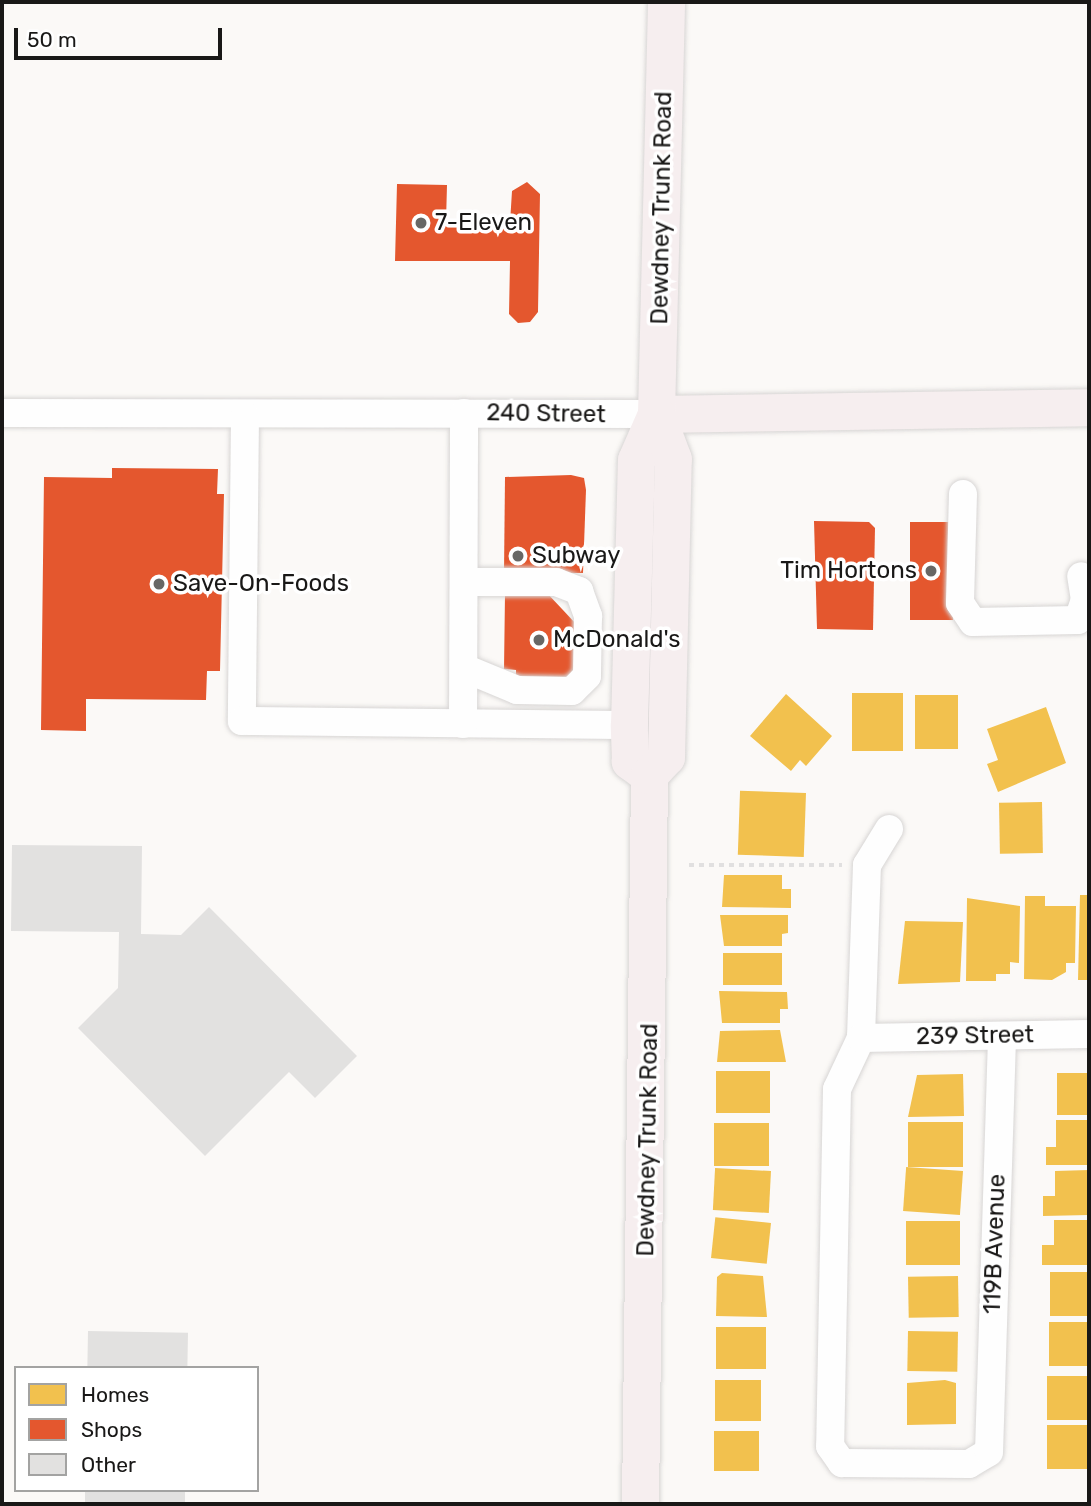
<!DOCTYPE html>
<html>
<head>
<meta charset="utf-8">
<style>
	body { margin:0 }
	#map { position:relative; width:1091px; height:1506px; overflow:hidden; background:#fbf9f7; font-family:Rubik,sans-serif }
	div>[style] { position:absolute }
	.homes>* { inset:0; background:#f2c14e; transform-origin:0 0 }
	.shops>* { inset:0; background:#e4572e; transform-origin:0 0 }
	.building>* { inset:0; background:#e2e1e0; transform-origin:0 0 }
	.path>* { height:4.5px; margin-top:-2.25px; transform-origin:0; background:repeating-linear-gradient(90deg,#e1e0e0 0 5px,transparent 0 10px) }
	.roads { filter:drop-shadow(0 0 2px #d7d5d4) drop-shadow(0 0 2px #d7d5d4) }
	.minor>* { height:28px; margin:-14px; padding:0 14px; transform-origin:14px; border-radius:14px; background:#fefefe }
	.major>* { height:37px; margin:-18.5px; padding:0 18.5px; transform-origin:18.5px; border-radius:18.5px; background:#f6eeef }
	.dots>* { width:19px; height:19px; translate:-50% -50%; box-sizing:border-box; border:4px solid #fff; border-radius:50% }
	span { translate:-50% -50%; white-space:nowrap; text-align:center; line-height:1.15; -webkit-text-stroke:7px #fff; paint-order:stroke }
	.street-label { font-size:24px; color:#191817 }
	.poi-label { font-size:24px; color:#191817 }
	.left { translate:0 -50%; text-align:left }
	.right { translate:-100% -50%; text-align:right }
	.frame { position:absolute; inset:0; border:4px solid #191817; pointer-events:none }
	.legend { position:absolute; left:14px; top:1366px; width:245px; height:126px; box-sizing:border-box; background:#fff; border:2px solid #a3a3a2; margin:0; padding:9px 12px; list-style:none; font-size:21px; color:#191817 }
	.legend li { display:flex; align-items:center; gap:14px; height:35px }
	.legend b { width:35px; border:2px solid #a3a3a2 }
	.scale { position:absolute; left:14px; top:28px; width:208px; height:32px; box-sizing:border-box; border:4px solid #191817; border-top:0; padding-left:9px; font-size:21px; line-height:24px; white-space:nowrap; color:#191817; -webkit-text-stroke:5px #fff; paint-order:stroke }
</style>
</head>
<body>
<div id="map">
	<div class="homes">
		<div style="left:852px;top:693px;width:51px;height:58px"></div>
		<div style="clip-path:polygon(786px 694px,832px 736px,806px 766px,800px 760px,791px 771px,750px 736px)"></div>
		<div style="left:915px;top:695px;width:43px;height:54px"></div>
		<div style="clip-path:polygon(1046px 707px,1066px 763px,998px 792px,987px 764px,998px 760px,987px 729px)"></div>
		<div style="left:806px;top:793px;width:64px;height:66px;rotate:92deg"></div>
		<div style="left:1042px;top:802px;width:51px;height:43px;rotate:89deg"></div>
		<div style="clip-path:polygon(724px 875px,782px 875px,782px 889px,791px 889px,791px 908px,722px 907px)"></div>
		<div style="clip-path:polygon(1080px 895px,1089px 895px,1089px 980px,1078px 980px)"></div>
		<div style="clip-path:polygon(1025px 896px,1045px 896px,1045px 906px,1076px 906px,1075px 963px,1066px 963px,1066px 972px,1052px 980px,1024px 979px)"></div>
		<div style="clip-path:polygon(967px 898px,1020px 906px,1019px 963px,1010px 962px,1010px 974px,996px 974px,996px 981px,966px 981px)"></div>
		<div style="clip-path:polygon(720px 915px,788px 915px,788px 933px,782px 934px,782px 946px,724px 946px)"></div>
		<div style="clip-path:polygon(905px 921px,963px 922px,960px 982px,898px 984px)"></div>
		<div style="left:723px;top:953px;width:59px;height:32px"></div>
		<div style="clip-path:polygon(719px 991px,787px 992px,788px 1009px,780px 1009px,780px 1023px,722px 1023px)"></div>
		<div style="clip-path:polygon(780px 1030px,786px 1062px,717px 1062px,720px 1031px)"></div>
		<div style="left:716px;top:1071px;width:54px;height:42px"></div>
		<div style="left:1089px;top:1073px;width:42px;height:32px;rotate:90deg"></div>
		<div style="clip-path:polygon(963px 1074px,964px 1116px,908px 1117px,917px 1075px)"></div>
		<div style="clip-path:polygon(1056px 1120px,1089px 1120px,1089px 1165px,1046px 1165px,1046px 1147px,1056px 1147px)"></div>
		<div style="left:908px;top:1122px;width:55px;height:45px"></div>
		<div style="left:714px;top:1123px;width:55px;height:43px"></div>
		<div style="clip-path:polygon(1089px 1170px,1089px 1215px,1043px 1216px,1043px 1196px,1055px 1196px,1055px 1171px)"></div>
		<div style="left:771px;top:1171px;width:42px;height:56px;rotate:93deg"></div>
		<div style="left:963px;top:1171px;width:44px;height:57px;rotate:94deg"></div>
		<div style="clip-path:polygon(1054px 1220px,1089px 1220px,1089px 1265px,1042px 1265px,1042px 1245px,1054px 1245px)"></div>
		<div style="left:906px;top:1221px;width:54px;height:44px"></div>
		<div style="left:771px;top:1223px;width:41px;height:56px;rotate:96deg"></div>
		<div style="left:1089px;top:1272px;width:44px;height:39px;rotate:90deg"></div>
		<div style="clip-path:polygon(722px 1273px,763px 1276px,767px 1317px,716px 1316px,717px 1277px)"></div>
		<div style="left:958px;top:1276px;width:41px;height:50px;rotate:89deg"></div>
		<div style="left:1089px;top:1322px;width:44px;height:40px;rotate:90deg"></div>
		<div style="left:716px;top:1327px;width:50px;height:42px"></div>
		<div style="left:908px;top:1331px;width:50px;height:40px;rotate:1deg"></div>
		<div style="left:1047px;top:1376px;width:42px;height:44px"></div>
		<div style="left:715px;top:1380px;width:46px;height:41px"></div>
		<div style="clip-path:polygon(945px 1380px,956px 1383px,956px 1424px,907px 1425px,907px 1383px)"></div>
		<div style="left:1089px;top:1425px;width:44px;height:42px;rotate:90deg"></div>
		<div style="left:714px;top:1431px;width:45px;height:40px"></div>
	</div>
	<div class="shops">
		<div style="clip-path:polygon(527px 182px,540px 194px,538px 312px,530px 322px,518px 323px,509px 314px,510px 261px,395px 261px,397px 184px,447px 185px,446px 222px,510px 223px,512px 191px)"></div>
		<div style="clip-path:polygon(112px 468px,218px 469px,217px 494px,224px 494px,220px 671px,207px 671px,206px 700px,86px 699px,86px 731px,41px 730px,44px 477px,112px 478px)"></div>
		<div style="clip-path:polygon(571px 475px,584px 478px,586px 490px,583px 573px,504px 573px,505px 477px)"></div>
		<div style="clip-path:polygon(814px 521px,869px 522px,875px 528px,873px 630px,817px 629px)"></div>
		<div style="left:910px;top:522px;width:43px;height:98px"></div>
		<div style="clip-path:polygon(547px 593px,577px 625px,577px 675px,516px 686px,516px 670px,504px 669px,505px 594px)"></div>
	</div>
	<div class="building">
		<div style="clip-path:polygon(12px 845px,142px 846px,141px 934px,181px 935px,209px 907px,357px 1056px,315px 1098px,289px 1072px,205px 1156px,78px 1028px,118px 988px,119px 932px,11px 931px)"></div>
		<div style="left:88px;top:1331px;width:100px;height:37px;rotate:1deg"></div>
		<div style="left:85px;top:1490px;width:100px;height:14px"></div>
	</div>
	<div class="path">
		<div style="left:689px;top:865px;width:153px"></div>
	</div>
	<div class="roads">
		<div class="minor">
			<div style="left:2px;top:413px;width:654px;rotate:0.09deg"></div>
			<div style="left:245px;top:416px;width:305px;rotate:90.6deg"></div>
			<div style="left:242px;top:721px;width:387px;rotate:0.6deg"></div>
			<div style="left:963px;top:494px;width:109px;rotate:91.6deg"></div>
			<div style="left:960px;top:603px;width:23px;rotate:56deg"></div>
			<div style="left:973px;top:622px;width:105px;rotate:-1.1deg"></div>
			<div style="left:1078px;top:620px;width:21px;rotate:-71deg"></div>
			<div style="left:1085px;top:600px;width:24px;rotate:-99deg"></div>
			<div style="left:464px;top:582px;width:92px"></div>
			<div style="left:556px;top:582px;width:25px;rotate:21deg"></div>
			<div style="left:579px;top:591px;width:27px;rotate:70deg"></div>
			<div style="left:588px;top:616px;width:60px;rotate:91deg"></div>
			<div style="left:587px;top:676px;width:21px;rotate:135deg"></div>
			<div style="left:572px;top:691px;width:55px;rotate:-179deg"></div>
			<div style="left:517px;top:690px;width:57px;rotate:-157.5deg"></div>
			<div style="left:463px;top:724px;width:311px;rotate:-89.8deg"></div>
			<div style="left:889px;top:829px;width:42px;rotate:121.4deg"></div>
			<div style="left:867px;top:865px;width:173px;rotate:92deg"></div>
			<div style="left:861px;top:1038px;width:56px;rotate:115.2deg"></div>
			<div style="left:837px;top:1089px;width:357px;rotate:91.1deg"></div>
			<div style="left:830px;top:1446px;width:21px;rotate:55deg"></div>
			<div style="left:842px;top:1463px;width:127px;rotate:0.5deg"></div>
			<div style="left:969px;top:1464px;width:23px;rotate:-31deg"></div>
			<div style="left:989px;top:1452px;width:416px;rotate:-88.2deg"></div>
			<div style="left:861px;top:1038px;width:228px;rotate:-1deg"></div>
		</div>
		<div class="major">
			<div style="left:656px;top:414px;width:433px;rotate:-0.9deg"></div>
			<div style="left:649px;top:775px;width:24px;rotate:-144deg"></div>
			<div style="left:630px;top:761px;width:36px;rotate:-92deg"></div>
			<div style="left:629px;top:725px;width:265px;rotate:-88.5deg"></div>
			<div style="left:636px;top:460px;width:50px;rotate:-66.5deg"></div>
			<div style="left:656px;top:414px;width:412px;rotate:-88.6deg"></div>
			<div style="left:640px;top:1504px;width:729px;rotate:-89.29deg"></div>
			<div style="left:649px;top:775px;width:25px;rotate:-47deg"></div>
			<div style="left:666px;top:757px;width:298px;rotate:-88.7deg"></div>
			<div style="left:673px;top:459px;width:48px;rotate:-110.7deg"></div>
		</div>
	</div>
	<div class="dots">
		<div style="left:421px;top:223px;background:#686765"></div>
		<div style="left:518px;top:556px;background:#686765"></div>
		<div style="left:931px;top:571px;background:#686765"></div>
		<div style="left:159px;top:584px;background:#686765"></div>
		<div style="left:539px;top:640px;background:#686765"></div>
	</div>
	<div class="street-label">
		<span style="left:662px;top:208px;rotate:-89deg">Dewdney Trunk Road</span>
		<span style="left:546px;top:414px;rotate:1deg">240 Street</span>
		<span style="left:975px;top:1036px;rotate:-1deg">239 Street</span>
		<span style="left:648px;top:1140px;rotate:-89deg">Dewdney Trunk Road</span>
		<span style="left:995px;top:1244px;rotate:-88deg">119B Avenue</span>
	</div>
	<div class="poi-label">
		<span class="left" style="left:435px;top:223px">7-Eleven</span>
		<span class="left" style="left:532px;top:556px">Subway</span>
		<span class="right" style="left:917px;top:571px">Tim Hortons</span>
		<span class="left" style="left:173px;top:584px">Save-On-Foods</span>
		<span class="left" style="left:553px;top:640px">McDonald's</span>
	</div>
	<div class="frame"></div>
	<ul class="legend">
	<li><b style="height:19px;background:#f2c14e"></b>Homes</li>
	<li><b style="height:19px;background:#e4572e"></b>Shops</li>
	<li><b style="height:19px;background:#e2e1e0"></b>Other</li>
	</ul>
	<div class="scale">50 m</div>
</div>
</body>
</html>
